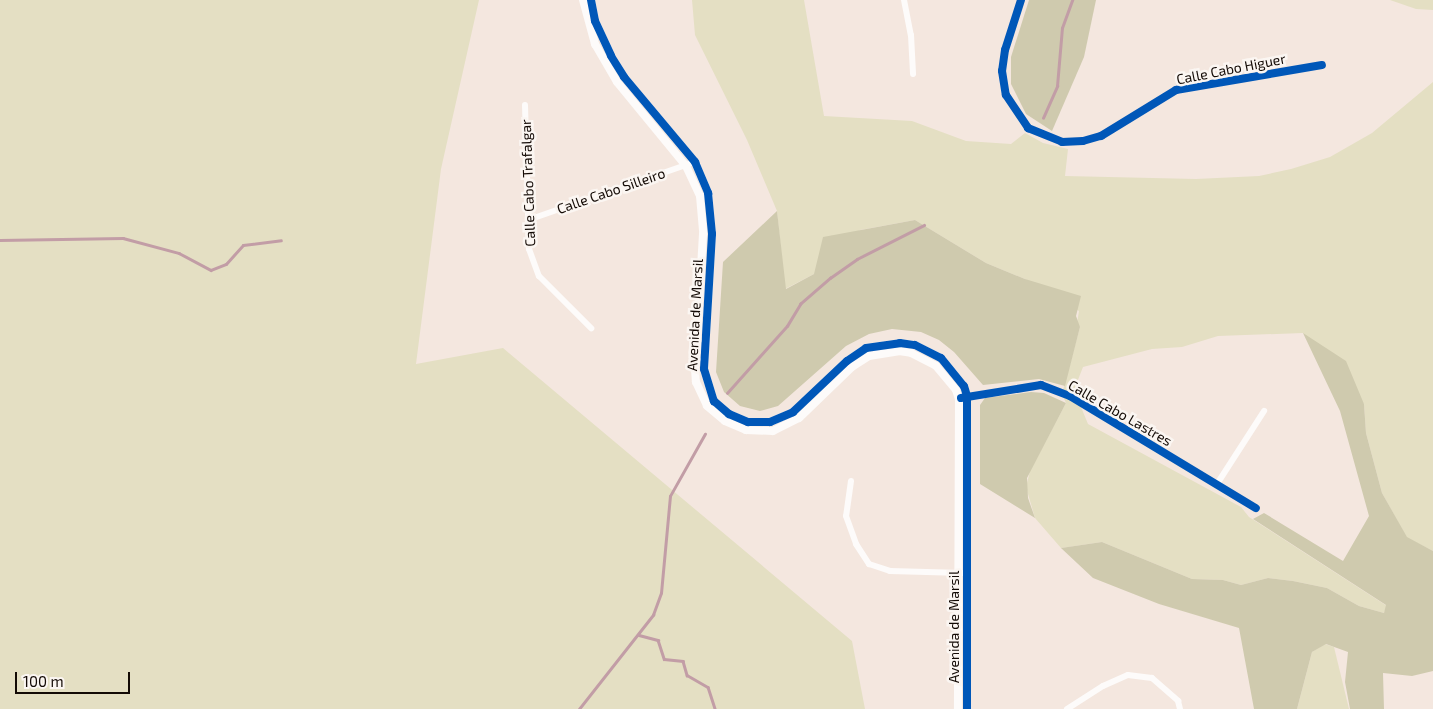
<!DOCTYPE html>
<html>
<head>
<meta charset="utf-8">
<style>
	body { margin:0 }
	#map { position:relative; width:1433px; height:709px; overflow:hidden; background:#f4e7df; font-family:"Exo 2",sans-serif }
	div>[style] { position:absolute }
	.green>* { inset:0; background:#e4dfc3 }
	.forest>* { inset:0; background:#cfcaae }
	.stream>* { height:2.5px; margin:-1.25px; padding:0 1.25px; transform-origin:1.25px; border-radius:1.25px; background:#c29da6 }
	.minor>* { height:6px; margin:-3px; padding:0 3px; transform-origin:3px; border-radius:3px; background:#fdfbfa }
	.tertiary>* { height:8px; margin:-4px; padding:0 4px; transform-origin:4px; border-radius:4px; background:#fdfbfa }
	.cycleway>* { height:8px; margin:-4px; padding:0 4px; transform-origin:4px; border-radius:4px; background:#0057b8 }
	span { translate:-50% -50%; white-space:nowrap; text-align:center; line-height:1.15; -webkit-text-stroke:5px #fbf6f2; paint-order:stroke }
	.street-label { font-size:14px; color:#130a05 }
	.scale { position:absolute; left:15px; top:672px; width:115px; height:22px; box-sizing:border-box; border:2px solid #130a05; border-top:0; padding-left:6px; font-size:15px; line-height:18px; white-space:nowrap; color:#130a05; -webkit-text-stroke:4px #fbf6f2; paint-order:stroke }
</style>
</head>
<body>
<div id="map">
	<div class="green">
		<div style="clip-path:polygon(0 0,479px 0,441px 169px,416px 364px,503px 348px,852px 641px,865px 709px,0 709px)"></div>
		<div style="clip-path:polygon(692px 0,804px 0,824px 116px,912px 121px,966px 141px,1011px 144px,1025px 133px,1043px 143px,1068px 149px,1065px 176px,1196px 179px,1259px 176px,1291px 169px,1330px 157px,1372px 133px,1433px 82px,1433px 551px,1407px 538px,1382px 493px,1366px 433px,1364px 404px,1303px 333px,1218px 336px,1182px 347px,1152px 349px,1083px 367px,1074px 390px,1088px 424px,1241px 507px,1249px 517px,1387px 606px,1384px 613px,1359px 606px,1327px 588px,1293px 581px,1268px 578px,1241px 585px,1223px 580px,1192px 579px,1102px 542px,1061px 548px,1035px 518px,1026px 487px,1030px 471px,1066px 403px,1062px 394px,1080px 327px,1077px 323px,1079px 311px,1025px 279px,986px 263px,915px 220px,860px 230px,814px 274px,785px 289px,777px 211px,747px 140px,695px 35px)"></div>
		<div style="clip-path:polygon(1390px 0,1433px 0,1433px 10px,1416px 9px)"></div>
		<div style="clip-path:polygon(1325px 644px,1334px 647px,1349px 709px,1297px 709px,1312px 652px)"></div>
	</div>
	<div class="forest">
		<div style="clip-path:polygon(1029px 0,1096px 0,1084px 57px,1052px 131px,1026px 114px,1011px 84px,1011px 57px)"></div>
		<div style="clip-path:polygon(777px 211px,786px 289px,814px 274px,823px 237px,915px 220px,986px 263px,1025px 279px,1081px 296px,1076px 316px,1080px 327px,1065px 386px,1039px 379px,983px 385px,954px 352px,939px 340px,921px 332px,892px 329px,869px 334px,846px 346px,778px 406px,760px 411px,740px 406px,724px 392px,716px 372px,723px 262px)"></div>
		<div style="clip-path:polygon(1303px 333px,1346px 361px,1364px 404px,1366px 433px,1382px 493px,1407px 537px,1433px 551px,1433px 671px,1412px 676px,1383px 673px,1384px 709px,1350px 709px,1345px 682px,1348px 652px,1326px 644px,1312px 652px,1297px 709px,1254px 709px,1239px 628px,1159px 604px,1093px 578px,1061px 548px,1102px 542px,1192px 579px,1223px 580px,1241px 585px,1268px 578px,1293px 581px,1327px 588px,1359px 606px,1384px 613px,1386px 605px,1253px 519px,1264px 513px,1343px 561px,1369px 516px,1340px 411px)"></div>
		<div style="clip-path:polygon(1031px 392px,1044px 393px,1066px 403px,1027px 478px,1028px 498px,1035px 518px,980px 484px,980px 405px,985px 398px)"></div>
	</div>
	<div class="stream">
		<div style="left:1043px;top:118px;width:35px;rotate:-66deg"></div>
		<div style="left:1057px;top:86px;width:58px;rotate:-85.1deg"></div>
		<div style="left:1062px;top:28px;width:30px;rotate:-70deg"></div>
		<div style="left:0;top:240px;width:123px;rotate:-0.9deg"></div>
		<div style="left:123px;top:238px;width:58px;rotate:15deg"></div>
		<div style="left:179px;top:253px;width:36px;rotate:28deg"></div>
		<div style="left:211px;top:270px;width:16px;rotate:-22deg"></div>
		<div style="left:226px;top:264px;width:25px;rotate:-48deg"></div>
		<div style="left:243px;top:245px;width:38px;rotate:-7deg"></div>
		<div style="left:727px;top:393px;width:90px;rotate:-48.2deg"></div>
		<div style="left:787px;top:326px;width:26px;rotate:-59deg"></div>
		<div style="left:800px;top:304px;width:40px;rotate:-41deg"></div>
		<div style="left:830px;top:278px;width:33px;rotate:-35deg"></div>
		<div style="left:857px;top:259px;width:75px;rotate:-26.9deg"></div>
		<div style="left:639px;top:635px;width:20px;rotate:15deg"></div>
		<div style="left:658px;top:640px;width:20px;rotate:72deg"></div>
		<div style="left:664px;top:659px;width:19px;rotate:6deg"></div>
		<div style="left:683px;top:661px;width:15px;rotate:74deg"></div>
		<div style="left:687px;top:675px;width:24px;rotate:30deg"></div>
		<div style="left:708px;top:687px;width:23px;rotate:72deg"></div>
		<div style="left:579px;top:709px;width:120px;rotate:-51.8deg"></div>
		<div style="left:653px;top:615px;width:23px;rotate:-70deg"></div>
		<div style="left:661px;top:593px;width:97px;rotate:-84.7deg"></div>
		<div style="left:670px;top:496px;width:71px;rotate:-60.6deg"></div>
	</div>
	<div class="minor">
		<div style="left:904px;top:0;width:36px;rotate:79deg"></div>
		<div style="left:911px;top:35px;width:39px;rotate:87deg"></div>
		<div style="left:1021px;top:0;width:52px;rotate:107.7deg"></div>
		<div style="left:1005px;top:50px;width:21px;rotate:98deg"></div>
		<div style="left:1002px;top:71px;width:24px;rotate:81deg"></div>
		<div style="left:1006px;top:95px;width:40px;rotate:56deg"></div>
		<div style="left:1028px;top:128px;width:37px;rotate:22deg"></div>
		<div style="left:1062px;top:142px;width:21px;rotate:-3deg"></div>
		<div style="left:1083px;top:141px;width:19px;rotate:-16deg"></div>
		<div style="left:1101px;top:136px;width:88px;rotate:-31.5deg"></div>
		<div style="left:1176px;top:90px;width:148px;rotate:-9.7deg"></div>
		<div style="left:525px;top:105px;width:144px;rotate:88.4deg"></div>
		<div style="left:529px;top:249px;width:29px;rotate:70deg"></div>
		<div style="left:539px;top:276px;width:74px;rotate:45deg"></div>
		<div style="left:528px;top:220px;width:177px;rotate:-19.2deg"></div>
		<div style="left:963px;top:397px;width:79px;rotate:-8.7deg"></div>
		<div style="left:1041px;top:385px;width:31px;rotate:21deg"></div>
		<div style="left:1070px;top:396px;width:217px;rotate:31.1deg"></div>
		<div style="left:851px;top:481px;width:35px;rotate:98deg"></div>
		<div style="left:846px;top:516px;width:30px;rotate:70deg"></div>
		<div style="left:856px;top:544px;width:24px;rotate:57deg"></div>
		<div style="left:869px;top:564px;width:22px;rotate:18deg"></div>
		<div style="left:890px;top:571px;width:73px;rotate:1.6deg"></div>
		<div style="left:1217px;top:484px;width:87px;rotate:-57.2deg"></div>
		<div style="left:1067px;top:709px;width:43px;rotate:-32.6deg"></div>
		<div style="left:1103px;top:686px;width:27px;rotate:-24deg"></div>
		<div style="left:1128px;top:675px;width:24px;rotate:7deg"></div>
		<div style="left:1152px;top:678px;width:35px;rotate:41deg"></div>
		<div style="left:1178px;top:701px;width:8px;rotate:76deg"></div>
	</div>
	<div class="tertiary">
		<div style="left:583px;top:0;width:46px;rotate:74.7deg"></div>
		<div style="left:595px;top:44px;width:44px;rotate:59.9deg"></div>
		<div style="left:617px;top:82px;width:109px;rotate:50.6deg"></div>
		<div style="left:686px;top:166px;width:33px;rotate:65deg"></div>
		<div style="left:700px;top:196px;width:38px;rotate:85deg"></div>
		<div style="left:703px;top:234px;width:135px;rotate:93.4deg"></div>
		<div style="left:695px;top:369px;width:13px;rotate:86deg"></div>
		<div style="left:696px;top:382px;width:26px;rotate:65deg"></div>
		<div style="left:707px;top:406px;width:23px;rotate:40deg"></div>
		<div style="left:725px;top:421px;width:23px;rotate:23deg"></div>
		<div style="left:746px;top:430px;width:27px;rotate:2deg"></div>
		<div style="left:773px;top:431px;width:29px;rotate:-27deg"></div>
		<div style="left:799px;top:418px;width:74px;rotate:-43.9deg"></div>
		<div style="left:852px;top:367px;width:20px;rotate:-33deg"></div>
		<div style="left:869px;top:356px;width:30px;rotate:-9deg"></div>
		<div style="left:899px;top:351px;width:12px;rotate:9deg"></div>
		<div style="left:911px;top:353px;width:28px;rotate:27deg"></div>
		<div style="left:936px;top:366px;width:31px;rotate:50deg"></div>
		<div style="left:956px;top:390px;width:9px;rotate:72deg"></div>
		<div style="left:959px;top:399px;width:310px;rotate:90.2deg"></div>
		<div style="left:591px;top:0;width:21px;rotate:79deg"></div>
		<div style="left:595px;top:21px;width:38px;rotate:65deg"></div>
		<div style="left:611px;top:56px;width:25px;rotate:58deg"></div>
		<div style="left:624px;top:77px;width:111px;rotate:50.1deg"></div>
		<div style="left:695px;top:162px;width:34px;rotate:67deg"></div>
		<div style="left:708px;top:193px;width:41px;rotate:84.4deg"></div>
		<div style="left:712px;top:234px;width:135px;rotate:93.4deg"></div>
		<div style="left:704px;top:369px;width:34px;rotate:73deg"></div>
		<div style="left:714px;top:401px;width:20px;rotate:41deg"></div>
		<div style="left:729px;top:414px;width:21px;rotate:23deg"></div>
		<div style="left:748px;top:422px;width:22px"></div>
		<div style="left:770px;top:422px;width:25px;rotate:-23deg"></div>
		<div style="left:793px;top:412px;width:74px;rotate:-43.4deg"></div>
		<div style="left:847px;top:361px;width:23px;rotate:-34deg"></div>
		<div style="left:866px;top:348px;width:34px;rotate:-8deg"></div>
		<div style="left:900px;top:343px;width:15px;rotate:8deg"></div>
		<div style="left:915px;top:345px;width:29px;rotate:27deg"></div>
		<div style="left:941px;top:358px;width:36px;rotate:51deg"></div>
		<div style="left:964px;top:386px;width:10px;rotate:73deg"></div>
		<div style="left:967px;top:396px;width:313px;rotate:90deg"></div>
	</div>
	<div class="cycleway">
		<div style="left:591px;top:0;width:21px;rotate:79deg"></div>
		<div style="left:595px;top:21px;width:38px;rotate:65deg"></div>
		<div style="left:611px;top:56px;width:25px;rotate:58deg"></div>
		<div style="left:624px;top:77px;width:111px;rotate:50.1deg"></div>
		<div style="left:695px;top:162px;width:34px;rotate:67deg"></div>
		<div style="left:708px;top:193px;width:41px;rotate:84.4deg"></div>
		<div style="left:712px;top:234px;width:135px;rotate:93.4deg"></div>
		<div style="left:704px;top:369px;width:34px;rotate:73deg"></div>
		<div style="left:714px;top:401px;width:20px;rotate:41deg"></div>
		<div style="left:729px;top:414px;width:21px;rotate:23deg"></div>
		<div style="left:748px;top:422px;width:22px"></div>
		<div style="left:770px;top:422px;width:25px;rotate:-23deg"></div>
		<div style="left:793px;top:412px;width:74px;rotate:-43.4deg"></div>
		<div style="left:847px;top:361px;width:23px;rotate:-34deg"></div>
		<div style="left:866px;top:348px;width:34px;rotate:-8deg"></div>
		<div style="left:900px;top:343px;width:15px;rotate:8deg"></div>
		<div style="left:915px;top:345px;width:29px;rotate:27deg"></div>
		<div style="left:941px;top:358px;width:36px;rotate:51deg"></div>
		<div style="left:964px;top:386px;width:10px;rotate:73deg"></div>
		<div style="left:967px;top:396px;width:313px;rotate:90deg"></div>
		<div style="left:1021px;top:0;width:52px;rotate:107.7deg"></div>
		<div style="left:1005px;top:50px;width:21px;rotate:98deg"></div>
		<div style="left:1002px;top:71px;width:24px;rotate:81deg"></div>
		<div style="left:1006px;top:95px;width:40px;rotate:56deg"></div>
		<div style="left:1028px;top:128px;width:37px;rotate:22deg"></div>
		<div style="left:1062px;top:142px;width:21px;rotate:-3deg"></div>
		<div style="left:1083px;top:141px;width:19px;rotate:-16deg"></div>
		<div style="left:1101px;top:136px;width:88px;rotate:-31.5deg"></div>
		<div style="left:1176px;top:90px;width:148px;rotate:-9.7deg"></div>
		<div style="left:961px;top:398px;width:81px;rotate:-9.2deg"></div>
		<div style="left:1041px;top:385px;width:31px;rotate:21deg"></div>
		<div style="left:1070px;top:396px;width:217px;rotate:31.1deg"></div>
	</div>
	<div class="street-label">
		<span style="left:1231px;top:69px;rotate:-11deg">Calle Cabo Higuer</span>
		<span style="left:528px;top:183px;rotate:-92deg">Calle Cabo Trafalgar</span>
		<span style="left:611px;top:191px;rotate:-19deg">Calle Cabo Silleiro</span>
		<span style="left:695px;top:315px;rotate:-87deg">Avenida de Marsil</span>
		<span style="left:1120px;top:413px;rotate:30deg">Calle Cabo Lastres</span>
		<span style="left:954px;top:627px;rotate:-90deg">Avenida de Marsil</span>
	</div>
	<div class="scale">100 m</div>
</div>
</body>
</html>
